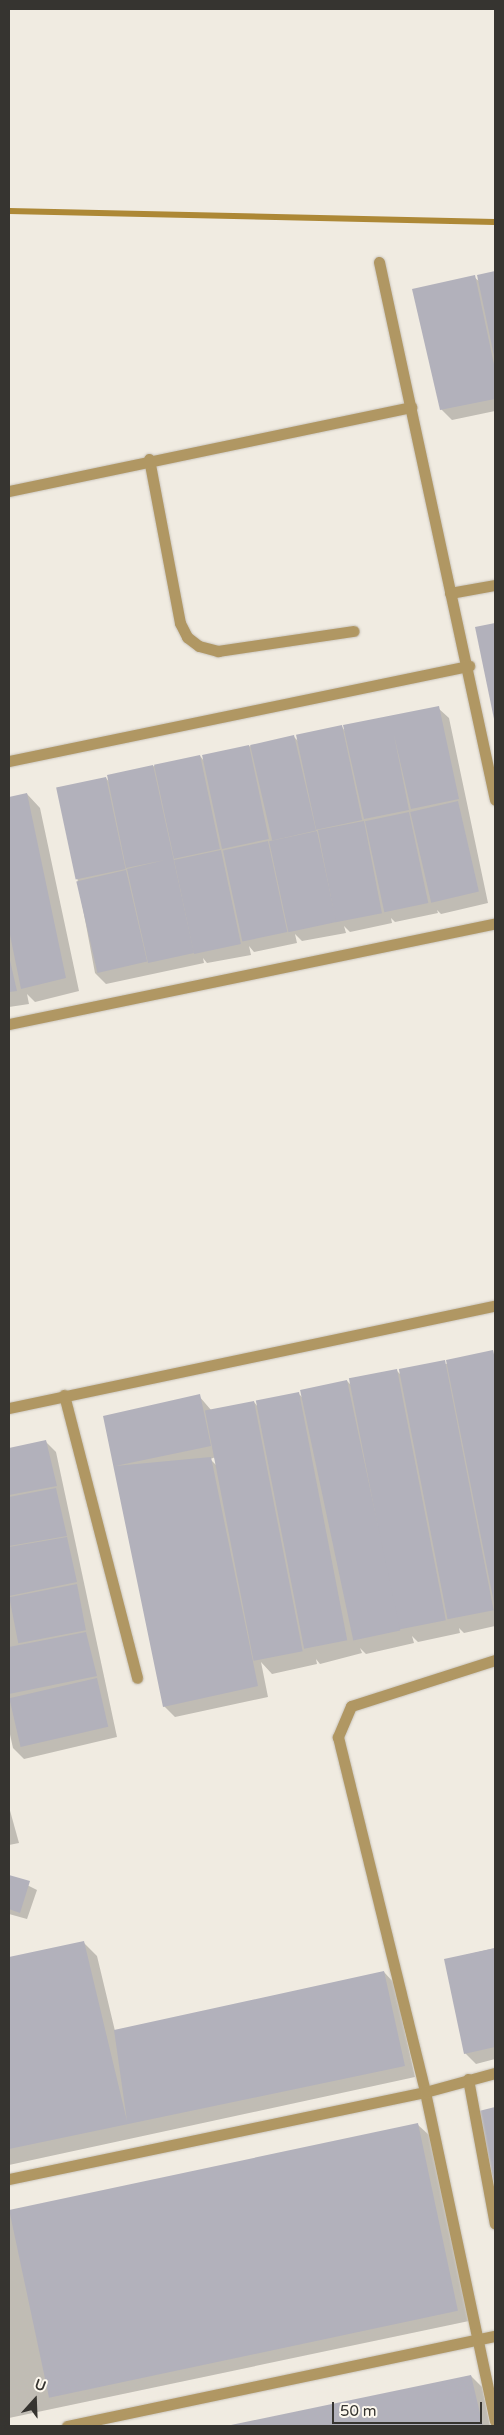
<!DOCTYPE html>
<html>
<head>
<meta charset="utf-8">
<style>
	body { margin:0 }
	#map { position:relative; width:504px; height:2435px; overflow:hidden; background:#f0ebe1; font-family:"Varela Round",sans-serif }
	div>[style] { position:absolute }
	.shadow>* { inset:0; background:#0003 }
	.stream>* { height:6px; margin:-3px; padding:0 3px; transform-origin:3px; border-radius:3px; background:#ad8836 }
	.building>* { inset:0; background:#b2b1bb; transform-origin:0 0 }
	.roads { filter:drop-shadow(0 0 1px #cbc6be) drop-shadow(0 0 1px #cbc6be) }
	.lane>* { height:11px; margin:-5.5px; padding:0 5.5px; transform-origin:5.5px; border-radius:5.5px; background:#b09763 }
	span { translate:-50% -50%; white-space:nowrap; text-align:center; line-height:1.15; -webkit-text-stroke:4.5px #fef9ef; paint-order:stroke }
	.frame { position:absolute; inset:0; border:10px solid #363430; pointer-events:none }
	.north { position:absolute; left:10px; top:2375px; width:50px; height:50px; -webkit-text-stroke:4px #fef9ef; paint-order:stroke; rotate:20deg; font-size:14px; font-weight:700; line-height:20px; text-align:center; color:#363430 }
	.north::after { content:''; display:block; margin:auto; width:18px; height:22px; background:#363430; clip-path:polygon(50% 0,100% 100%,50% 72%,0 100%) }
	.scale { position:absolute; left:332px; top:2402px; width:150px; height:22px; box-sizing:border-box; border:2px solid #363430; border-top:0; padding-left:6px; font-size:15px; line-height:18px; white-space:nowrap; color:#363430; -webkit-text-stroke:4px #fef9ef; paint-order:stroke }
</style>
</head>
<body>
<div id="map">
	<div class="shadow">
		<div style="clip-path:polygon(495px 272px,495px 411px,452px 420px,441px 409px,474px 277px,480px 282px,478px 276px)"></div>
		<div style="clip-path:polygon(495px 624px,495px 718px,477px 628px)"></div>
		<div style="clip-path:polygon(438px 708px,449px 718px,488px 903px,441px 914px,437px 910px,438px 913px,395px 922px,391px 918px,392px 923px,350px 932px,344px 926px,346px 933px,302px 941px,295px 934px,297px 943px,254px 952px,249px 946px,251px 955px,207px 963px,203px 958px,204px 963px,106px 984px,95px 973px,77px 877px,106px 778px,110px 783px,109px 776px,200px 756px,204px 761px,203px 756px,294px 737px,298px 741px,342px 727px,345px 731px)"></div>
		<div style="clip-path:polygon(27px 794px,40px 808px,79px 991px,35px 1002px,27px 994px,29px 1004px,9px 1007px,9px 798px)"></div>
		<div style="clip-path:polygon(evenodd,493px 1351px,495px 1626px,464px 1633px,459px 1628px,460px 1633px,418px 1642px,412px 1636px,414px 1643px,366px 1654px,360px 1648px,362px 1653px,320px 1664px,316px 1659px,317px 1664px,272px 1674px,261px 1662px,268px 1697px,175px 1717px,164px 1706px,105px 1417px,199px 1396px,211px 1410px,254px 1402px,258px 1407px,298px 1393px,303px 1398px,347px 1381px,352px 1386px,397px 1371px,402px 1376px,493px 1351px,216px 1457px,218px 1467px,210px 1459px,216px 1457px)"></div>
		<div style="clip-path:polygon(46px 1442px,56px 1452px,117px 1737px,24px 1759px,13px 1748px,9px 1730px,9px 1449px)"></div>
		<div style="clip-path:polygon(9px 1807px,19px 1843px,9px 1845px)"></div>
		<div style="clip-path:polygon(9px 1876px,37px 1890px,27px 1919px,9px 1914px)"></div>
		<div style="clip-path:polygon(83px 1942px,97px 1956px,115px 2031px,384px 1972px,394px 1983px,415px 2077px,9px 2165px,9px 1958px)"></div>
		<div style="clip-path:polygon(495px 1948px,495px 2059px,476px 2064px,465px 2053px,445px 1960px)"></div>
		<div style="clip-path:polygon(495px 2108px,495px 2181px,480px 2112px)"></div>
		<div style="clip-path:polygon(418px 2125px,429px 2135px,469px 2321px,9px 2418px,9px 2211px)"></div>
		<div style="clip-path:polygon(471px 2376px,482px 2387px,490px 2426px,233px 2426px)"></div>
	</div>
	<div class="stream">
		<div style="left:9px;top:211px;width:486px;rotate:1.3deg"></div>
	</div>
	<div class="building">
		<div style="clip-path:polygon(495px 271px,495px 356px,494px 356px,477px 275px)"></div>
		<div style="clip-path:polygon(475px 275px,495px 369px,495px 399px,440px 410px,412px 289px)"></div>
		<div style="clip-path:polygon(495px 623px,495px 719px,494px 719px,475px 627px)"></div>
		<div style="clip-path:polygon(439px 706px,459px 799px,411px 809px,394px 735px,409px 810px,364px 819px,343px 725px)"></div>
		<div style="left:342px;top:725px;width:97px;height:47px;rotate:78deg"></div>
		<div style="left:294px;top:735px;width:98px;height:45px;rotate:77deg"></div>
		<div style="left:249px;top:745px;width:96px;height:48px;rotate:78deg"></div>
		<div style="left:200px;top:755px;width:96px;height:47px;rotate:78deg"></div>
		<div style="clip-path:polygon(153px 765px,194px 953px,148px 963px,127px 869px,165px 860px,126px 868px,107px 775px)"></div>
		<div style="left:106px;top:777px;width:94px;height:51px;rotate:78deg"></div>
		<div style="clip-path:polygon(27px 793px,66px 978px,21px 989px,9px 930px,9px 797px)"></div>
		<div style="left:458px;top:801px;width:93px;height:49px;rotate:77deg"></div>
		<div style="left:409px;top:812px;width:93px;height:45px;rotate:78deg"></div>
		<div style="left:364px;top:821px;width:94px;height:47px;rotate:79deg"></div>
		<div style="left:317px;top:831px;width:93px;height:49px;rotate:78deg"></div>
		<div style="left:268px;top:841px;width:93px;height:46px;rotate:78deg"></div>
		<div style="left:221px;top:850px;width:96px;height:48px;rotate:78deg"></div>
		<div style="left:126px;top:870px;width:94px;height:51px;rotate:77deg"></div>
		<div style="clip-path:polygon(9px 956px,17px 991px,9px 992px)"></div>
		<div style="clip-path:polygon(493px 1350px,495px 1359px,494px 1603px,446px 1360px)"></div>
		<div style="left:445px;top:1360px;width:255px;height:47px;rotate:79deg"></div>
		<div style="left:397px;top:1369px;width:256px;height:49px;rotate:79deg"></div>
		<div style="left:347px;top:1380px;width:256px;height:48px;rotate:78deg"></div>
		<div style="left:299px;top:1392px;width:253px;height:44px;rotate:79deg"></div>
		<div style="clip-path:polygon(200px 1394px,211px 1446px,115px 1466px,211px 1457px,258px 1686px,163px 1707px,103px 1416px)"></div>
		<div style="left:254px;top:1401px;width:255px;height:50px;rotate:79deg"></div>
		<div style="clip-path:polygon(46px 1440px,57px 1486px,9px 1495px,9px 1448px)"></div>
		<div style="clip-path:polygon(56px 1488px,67px 1536px,9px 1546px,9px 1497px)"></div>
		<div style="clip-path:polygon(67px 1537px,77px 1582px,9px 1596px,9px 1547px)"></div>
		<div style="left:77px;top:1584px;width:47px;height:69px;rotate:79deg"></div>
		<div style="clip-path:polygon(86px 1632px,97px 1676px,9px 1694px,9px 1647px)"></div>
		<div style="left:97px;top:1678px;width:50px;height:90px;rotate:77deg"></div>
		<div style="clip-path:polygon(9px 1875px,30px 1881px,20px 1913px,9px 1909px)"></div>
		<div style="clip-path:polygon(84px 1941px,127px 2121px,114px 2030px,384px 1971px,405px 2066px,9px 2149px,9px 1957px)"></div>
		<div style="clip-path:polygon(495px 1948px,495px 2047px,464px 2054px,444px 1959px)"></div>
		<div style="clip-path:polygon(495px 2107px,495px 2184px,494px 2184px,479px 2111px)"></div>
		<div style="left:418px;top:2123px;width:192px;height:418px;rotate:78deg"></div>
		<div style="clip-path:polygon(471px 2375px,483px 2426px,232px 2426px,231px 2425px)"></div>
	</div>
	<div class="roads">
		<div class="lane">
			<div style="left:379px;top:262px;width:550px;rotate:77.83deg"></div>
			<div style="left:149px;top:459px;width:167px;rotate:79.3deg"></div>
			<div style="left:180px;top:623px;width:16px;rotate:63deg"></div>
			<div style="left:187px;top:637px;width:15px;rotate:37deg"></div>
			<div style="left:199px;top:646px;width:20px;rotate:15deg"></div>
			<div style="left:218px;top:651px;width:137px;rotate:-8.4deg"></div>
			<div style="left:9px;top:491px;width:411px;rotate:-11.8deg"></div>
			<div style="left:450px;top:593px;width:46px;rotate:-10.1deg"></div>
			<div style="left:9px;top:761px;width:470px;rotate:-11.7deg"></div>
			<div style="left:9px;top:1024px;width:496px;rotate:-11.7deg"></div>
			<div style="left:64px;top:1395px;width:292px;rotate:75.5deg"></div>
			<div style="left:9px;top:1408px;width:497px;rotate:-11.9deg"></div>
			<div style="left:495px;top:1660px;width:151px;rotate:162.3deg"></div>
			<div style="left:351px;top:1706px;width:34px;rotate:113deg"></div>
			<div style="left:338px;top:1737px;width:366px;rotate:76.2deg"></div>
			<div style="left:425px;top:2092px;width:336px;rotate:78deg"></div>
			<div style="left:468px;top:2079px;width:147px;rotate:79.5deg"></div>
			<div style="left:9px;top:2179px;width:425px;rotate:-11.8deg"></div>
			<div style="left:425px;top:2092px;width:73px;rotate:-15.2deg"></div>
			<div style="left:67px;top:2426px;width:437px;rotate:-11.9deg"></div>
		</div>
	</div>
	<div class="frame"></div>
	<div class="north">U</div>
	<div class="scale">50 m</div>
</div>
</body>
</html>
